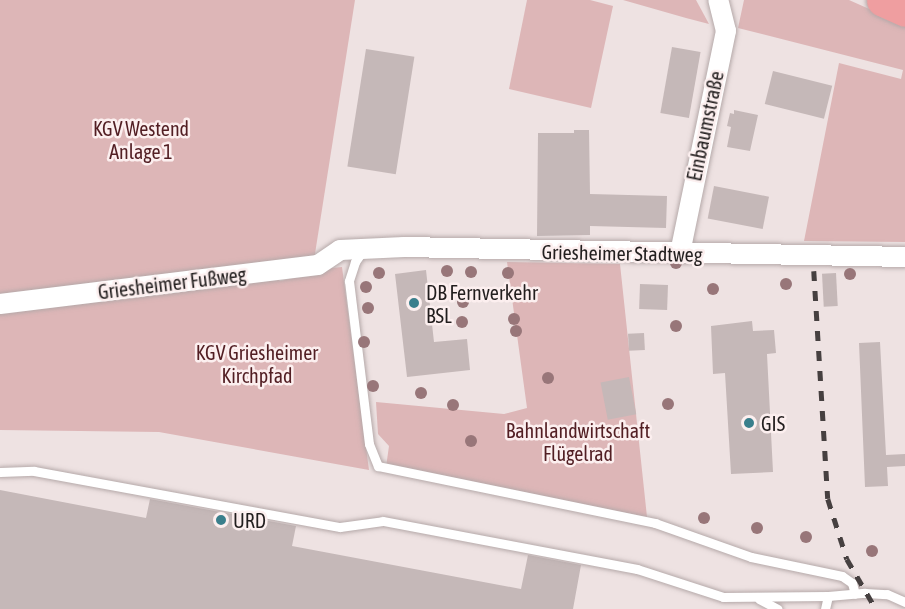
<!DOCTYPE html>
<html>
<head>
<meta charset="utf-8">
<style>
	body { margin:0 }
	#map { position:relative; width:905px; height:609px; overflow:hidden; background:#eee2e2; font-family:"Asap Condensed",sans-serif }
	div>[style] { position:absolute }
	.green>* { inset:0; background:#ddb6b7 }
	.building>* { inset:0; background:#c5b8b8; transform-origin:0 0 }
	.roads { filter:drop-shadow(0 0 2px #b5a9a9) drop-shadow(0 0 2px #b5a9a9) }
	.lane>* { height:9px; margin:-4.5px; padding:0 4.5px; transform-origin:4.5px; border-radius:4.5px; background:#fff }
	.street>* { height:20px; margin:-10px; padding:0 10px; transform-origin:10px; border-radius:10px; background:#fff }
	.highway>* { height:33px; margin:-16.5px; padding:0 16.5px; transform-origin:16.5px; border-radius:16.5px; background:#ef9ea0 }
	.rail>* { height:4.5px; margin-top:-2.25px; transform-origin:0; background:repeating-linear-gradient(90deg,#464040 0 10px,transparent 0 20px) }
	.trees>* { width:12px; height:12px; margin:-6px; border-radius:50%; background:#987679 }
	.dots>* { width:16px; height:16px; translate:-50% -50%; box-sizing:border-box; border:3px solid #fcefef; border-radius:50% }
	span { translate:-50% -50%; white-space:nowrap; text-align:center; line-height:1.15; -webkit-text-stroke:5px #fcefef; paint-order:stroke }
	.street-label { font-size:20px; color:#221e1e }
	.park-label { font-size:20px; color:#521e23 }
	.poi-label { font-size:20px; color:#221e1e }
	.left { translate:0 -50%; text-align:left }
</style>
</head>
<body>
<div id="map">
	<div class="green">
		<div style="clip-path:polygon(0 0,355px 0,314px 260px,0 300px)"></div>
		<div style="clip-path:polygon(527px 0,590px 0,613px 6px,591px 108px,509px 89px)"></div>
		<div style="clip-path:polygon(623px 0,696px 0,709px 24px,686px 18px)"></div>
		<div style="clip-path:polygon(744px 0,849px 0,905px 25px,905px 242px,804px 241px,839px 63px,901px 79px,903px 70px,738px 28px)"></div>
		<div style="clip-path:polygon(507px 262px,620px 264px,647px 517px,386px 467px,389px 446px,378px 434px,376px 402px,504px 414px,527px 408px)"></div>
		<div style="clip-path:polygon(342px 267px,369px 470px,159px 432px,0 430px,0 308px,272px 275px,280px 281px,289px 279px,294px 272px)"></div>
	</div>
	<div class="building">
		<div style="left:672px;top:47px;width:29px;height:67px;rotate:10deg"></div>
		<div style="left:366px;top:49px;width:49px;height:119px;rotate:9deg"></div>
		<div style="left:773px;top:71px;width:61px;height:34px;rotate:14deg"></div>
		<div style="clip-path:polygon(734px 110px,758px 115px,750px 151px,727px 147px,731px 127px,727px 126px,730px 113px,734px 114px)"></div>
		<div style="clip-path:polygon(574px 130px,589px 130px,590px 194px,667px 196px,666px 228px,590px 226px,590px 235px,537px 236px,538px 133px,574px 133px)"></div>
		<div style="left:714px;top:186px;width:56px;height:33px;rotate:11deg"></div>
		<div style="clip-path:polygon(426px 270px,434px 342px,467px 339px,470px 370px,407px 377px,395px 274px)"></div>
		<div style="left:836px;top:273px;width:33px;height:14px;rotate:87deg"></div>
		<div style="left:640px;top:284px;width:28px;height:25px;rotate:2deg"></div>
		<div style="clip-path:polygon(752px 321px,753px 331px,774px 330px,776px 353px,767px 354px,773px 472px,731px 474px,725px 373px,713px 374px,711px 326px)"></div>
		<div style="left:644px;top:333px;width:17px;height:16px;rotate:87deg"></div>
		<div style="clip-path:polygon(880px 342px,886px 455px,905px 454px,905px 466px,887px 467px,888px 486px,865px 487px,859px 343px)"></div>
		<div style="left:629px;top:377px;width:38px;height:29px;rotate:79deg"></div>
		<div style="clip-path:polygon(0 490px,146px 518px,150px 499px,296px 526px,292px 546px,521px 589px,528px 555px,581px 565px,573px 609px,0 609px)"></div>
	</div>
	<div class="roads">
		<div class="lane">
			<div style="left:364px;top:249px;width:16px;rotate:125deg"></div>
			<div style="left:355px;top:262px;width:20px;rotate:108deg"></div>
			<div style="left:349px;top:281px;width:164px;rotate:83deg"></div>
			<div style="left:369px;top:444px;width:24px;rotate:68deg"></div>
			<div style="left:378px;top:466px;width:283px;rotate:11.6deg"></div>
			<div style="left:655px;top:523px;width:102px;rotate:19.5deg"></div>
			<div style="left:751px;top:557px;width:93px;rotate:11.8deg"></div>
			<div style="left:842px;top:576px;width:12px;rotate:35deg"></div>
			<div style="left:852px;top:583px;width:11px;rotate:75deg"></div>
			<div style="left:0;top:472px;width:34px;rotate:-2deg"></div>
			<div style="left:34px;top:471px;width:311px;rotate:10.4deg"></div>
			<div style="left:340px;top:527px;width:43px;rotate:-7.9deg"></div>
			<div style="left:383px;top:521px;width:258px;rotate:10.7deg"></div>
			<div style="left:637px;top:569px;width:90px;rotate:18deg"></div>
			<div style="left:723px;top:597px;width:105px;rotate:-0.5deg"></div>
			<div style="left:759px;top:599px;width:21px;rotate:28deg"></div>
			<div style="left:825px;top:609px;width:13px;rotate:-77deg"></div>
			<div style="left:828px;top:596px;width:37px;rotate:-5deg"></div>
			<div style="left:865px;top:593px;width:22px;rotate:3deg"></div>
			<div style="left:887px;top:594px;width:20px;rotate:24deg"></div>
		</div>
		<div class="street">
			<div style="left:680px;top:253px;width:227px;rotate:-78.3deg"></div>
			<div style="left:726px;top:31px;width:32px;rotate:-104deg"></div>
			<div style="left:0;top:304px;width:320px;rotate:-7deg"></div>
			<div style="left:318px;top:265px;width:27px;rotate:-34deg"></div>
			<div style="left:340px;top:250px;width:64px;rotate:-2.7deg"></div>
			<div style="left:404px;top:247px;width:501px;rotate:1.14deg"></div>
		</div>
		<div class="highway">
			<div style="left:883px;top:0;width:24px;rotate:24deg"></div>
		</div>
	</div>
	<div class="rail">
		<div style="left:814px;top:271px;width:228px;rotate:86.5deg"></div>
		<div style="left:828px;top:499px;width:63px;rotate:72.4deg"></div>
		<div style="left:847px;top:559px;width:58px;rotate:59.9deg"></div>
	</div>
	<div class="trees">
		<div style="left:676px;top:263px"></div>
		<div style="left:447px;top:271px"></div>
		<div style="left:471px;top:272px"></div>
		<div style="left:379px;top:273px"></div>
		<div style="left:508px;top:273px"></div>
		<div style="left:850px;top:274px"></div>
		<div style="left:786px;top:284px"></div>
		<div style="left:366px;top:287px"></div>
		<div style="left:713px;top:289px"></div>
		<div style="left:463px;top:302px"></div>
		<div style="left:368px;top:308px"></div>
		<div style="left:514px;top:319px"></div>
		<div style="left:462px;top:322px"></div>
		<div style="left:676px;top:326px"></div>
		<div style="left:516px;top:331px"></div>
		<div style="left:364px;top:342px"></div>
		<div style="left:548px;top:378px"></div>
		<div style="left:373px;top:386px"></div>
		<div style="left:421px;top:393px"></div>
		<div style="left:668px;top:404px"></div>
		<div style="left:453px;top:405px"></div>
		<div style="left:471px;top:441px"></div>
		<div style="left:704px;top:518px"></div>
		<div style="left:757px;top:528px"></div>
		<div style="left:806px;top:537px"></div>
		<div style="left:872px;top:551px"></div>
	</div>
	<div class="dots">
		<div style="left:414px;top:303px;background:#3a7f8c"></div>
		<div style="left:749px;top:423px;background:#3a7f8c"></div>
		<div style="left:221px;top:520px;background:#3a7f8c"></div>
	</div>
	<div class="street-label">
		<span style="left:705px;top:126px;rotate:-78deg">Einbaumstraße</span>
		<span style="left:622px;top:253px;rotate:1deg">Griesheimer Stadtweg</span>
		<span style="left:172px;top:283px;rotate:-7deg">Griesheimer Fußweg</span>
	</div>
	<div class="park-label">
		<span style="left:141px;top:140px">KGV Westend<br>Anlage 1</span>
		<span style="left:257px;top:364px">KGV Griesheimer<br>Kirchpfad</span>
		<span style="left:578px;top:442px">Bahnlandwirtschaft<br>Flügelrad</span>
	</div>
	<div class="poi-label">
		<span class="left" style="left:426px;top:304px">DB Fernverkehr<br>BSL</span>
		<span class="left" style="left:761px;top:423px">GIS</span>
		<span class="left" style="left:233px;top:520px">URD</span>
	</div>
</div>
</body>
</html>
